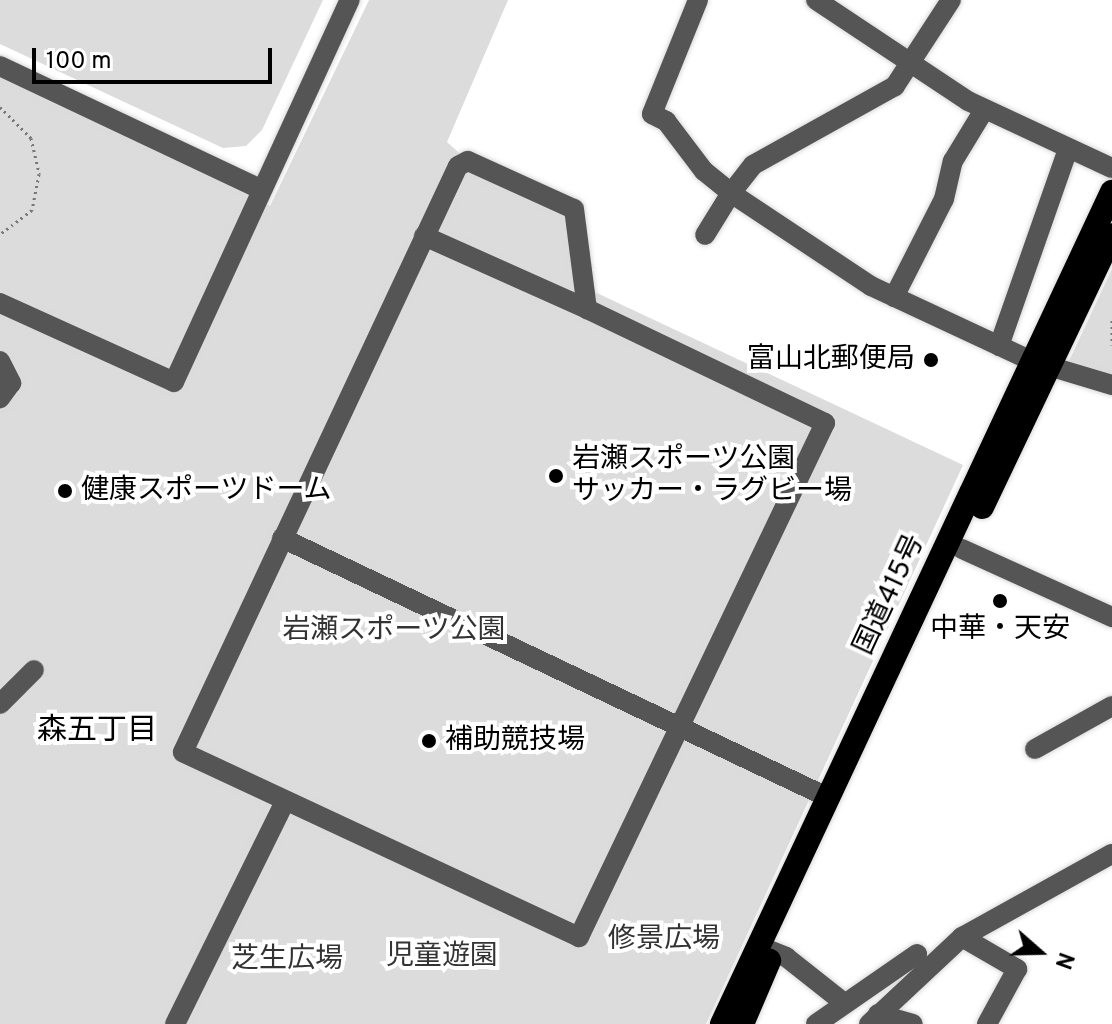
<!DOCTYPE html>
<html>
<head>
<meta charset="utf-8">
<style>
	body { margin:0 }
	#map { position:relative; width:1112px; height:1024px; overflow:hidden; background:#fff; font-family:Overpass,"Noto Sans JP",sans-serif }
	div>[style] { position:absolute }
	.green>* { inset:0; background:#dcdcdc }
	.path>* { height:3px; margin-top:-1.5px; transform-origin:0; background:repeating-linear-gradient(90deg,#777 0 2px,transparent 0 6px) }
	.roads { filter:drop-shadow(0 0 2px #dbdbdb) drop-shadow(0 0 2px #dbdbdb) }
	.minor>* { height:20px; margin:-10px; padding:0 10px; transform-origin:10px; border-radius:10px; background:#555 }
	.highway>* { height:24px; margin:-12px; padding:0 12px; transform-origin:12px; border-radius:12px; background:#000 }
	.dots>* { width:22px; height:22px; translate:-50% -50%; box-sizing:border-box; border:4px solid #fff; border-radius:50% }
	span { translate:-50% -50%; white-space:nowrap; text-align:center; line-height:1.15; -webkit-text-stroke:8px #fff; paint-order:stroke }
	.poi-label { font-size:28px; color:#000 }
	.right { translate:-100% -50%; text-align:right }
	.left { translate:0 -50%; text-align:left }
	.street-label { font-size:28px; color:#000 }
	.park-label { font-size:28px; color:#333 }
	.neighbourhood-label { font-size:30px; color:#000 }
	.north { position:absolute; left:1000px; top:912px; width:80px; height:80px; -webkit-text-stroke:6px #fff; paint-order:stroke; rotate:110deg; font-size:22px; font-weight:700; line-height:32px; text-align:center; color:#000 }
	.north::after { content:''; display:block; margin:auto; width:28px; height:36px; background:#000; clip-path:polygon(50% 0,100% 100%,50% 72%,0 100%) }
	.scale { position:absolute; left:32px; top:48px; width:240px; height:36px; box-sizing:border-box; border:4px solid #000; border-top:0; padding-left:10px; font-size:24px; line-height:28px; white-space:nowrap; color:#000; -webkit-text-stroke:6px #fff; paint-order:stroke }
</style>
</head>
<body>
<div id="map">
	<div class="green">
		<div style="clip-path:polygon(0 0,323px 0,262px 130px,246px 146px,223px 148px,0 44px)"></div>
		<div style="clip-path:polygon(369px 0,508px 0,447px 142px,468px 161px,574px 209px,584px 287px,963px 465px,706px 1024px,0 1024px,0 72px,270px 206px)"></div>
		<div style="clip-path:polygon(1112px 269px,1112px 375px,1069px 361px)"></div>
	</div>
	<div class="path">
		<div style="left:0;top:107px;width:44px;rotate:45deg"></div>
		<div style="left:31px;top:138px;width:37px;rotate:77deg"></div>
		<div style="left:39px;top:174px;width:37px;rotate:101deg"></div>
		<div style="left:32px;top:210px;width:40px;rotate:143deg"></div>
		<div style="left:1112px;top:320px;width:25px;rotate:90deg"></div>
	</div>
	<div class="roads">
		<div class="minor">
			<div style="left:698px;top:0;width:123px;rotate:112deg"></div>
			<div style="left:652px;top:114px;width:16px;rotate:27deg"></div>
			<div style="left:666px;top:121px;width:63px;rotate:52.8deg"></div>
			<div style="left:704px;top:171px;width:35px;rotate:39deg"></div>
			<div style="left:731px;top:193px;width:49px;rotate:121.8deg"></div>
			<div style="left:816px;top:0;width:182px;rotate:33.6deg"></div>
			<div style="left:968px;top:101px;width:159px;rotate:25deg"></div>
			<div style="left:951px;top:0;width:103px;rotate:123.1deg"></div>
			<div style="left:895px;top:86px;width:162px;rotate:150.9deg"></div>
			<div style="left:753px;top:165px;width:36px;rotate:128deg"></div>
			<div style="left:731px;top:193px;width:168px;rotate:33.6deg"></div>
			<div style="left:871px;top:286px;width:178px;rotate:25deg"></div>
			<div style="left:1032px;top:361px;width:84px;rotate:16.7deg"></div>
			<div style="left:0;top:66px;width:288px;rotate:25.3deg"></div>
			<div style="left:468px;top:161px;width:116px;rotate:24.4deg"></div>
			<div style="left:574px;top:209px;width:101px;rotate:82.6deg"></div>
			<div style="left:587px;top:309px;width:264px;rotate:25.6deg"></div>
			<div style="left:825px;top:423px;width:570px;rotate:115.58deg"></div>
			<div style="left:579px;top:937px;width:437px;rotate:-155deg"></div>
			<div style="left:183px;top:752px;width:647px;rotate:-64.86deg"></div>
			<div style="left:458px;top:166px;width:11px;rotate:-27deg"></div>
			<div style="left:424px;top:236px;width:179px;rotate:24.1deg"></div>
			<div style="left:894px;top:297px;width:110px;rotate:-63deg"></div>
			<div style="left:944px;top:199px;width:39px;rotate:-77deg"></div>
			<div style="left:953px;top:161px;width:60px;rotate:-58.7deg"></div>
			<div style="left:0;top:303px;width:191px;rotate:24.4deg"></div>
			<div style="left:174px;top:382px;width:421px;rotate:-65.3deg"></div>
			<div style="left:999px;top:346px;width:209px;rotate:-70.7deg"></div>
			<div style="left:0;top:361px;width:25px;rotate:63deg"></div>
			<div style="left:11px;top:383px;width:19px;rotate:126deg"></div>
			<div style="left:282px;top:538px;width:603px;rotate:25.42deg"></div>
			<div style="left:962px;top:549px;width:165px;rotate:24.4deg"></div>
			<div style="left:0;top:704px;width:48px;rotate:-45deg"></div>
			<div style="left:1035px;top:749px;width:88px;rotate:-29.2deg"></div>
			<div style="left:962px;top:937px;width:64px;rotate:30.2deg"></div>
			<div style="left:1017px;top:969px;width:63px;rotate:118.6deg"></div>
			<div style="left:759px;top:946px;width:29px;rotate:22deg"></div>
			<div style="left:786px;top:957px;width:73px;rotate:38.3deg"></div>
			<div style="left:878px;top:1014px;width:36px;rotate:16deg"></div>
			<div style="left:175px;top:1024px;width:249px;rotate:-63.7deg"></div>
			<div style="left:816px;top:1024px;width:123px;rotate:-34.7deg"></div>
			<div style="left:869px;top:1024px;width:127px;rotate:-43.1deg"></div>
			<div style="left:962px;top:937px;width:171px;rotate:-29deg"></div>
		</div>
		<div class="highway">
			<div style="left:982px;top:507px;width:301px;rotate:-64.5deg"></div>
			<div style="left:722px;top:1024px;width:919px;rotate:-64.89deg"></div>
			<div style="left:742px;top:1024px;width:69px;rotate:-66.8deg"></div>
		</div>
	</div>
	<div class="dots">
		<div style="left:931px;top:360px;background:#000"></div>
		<div style="left:556px;top:476px;background:#000"></div>
		<div style="left:65px;top:491px;background:#000"></div>
		<div style="left:1000px;top:601px;background:#000"></div>
		<div style="left:429px;top:741px;background:#000"></div>
	</div>
	<div class="poi-label">
		<span class="right" style="left:915px;top:360px">富山北郵便局</span>
		<span class="left" style="left:572px;top:476px">岩瀬スポーツ公園<br>サッカー・ラグビー場</span>
		<span class="left" style="left:81px;top:491px">健康スポーツドーム</span>
		<span style="left:1000px;top:630px">中華・天安</span>
		<span class="left" style="left:445px;top:741px">補助競技場</span>
	</div>
	<div class="street-label">
		<span style="left:890px;top:595px;rotate:-65deg">国道415号</span>
	</div>
	<div class="park-label">
		<span style="left:394px;top:631px">岩瀬スポーツ公園</span>
		<span style="left:664px;top:940px">修景広場</span>
		<span style="left:442px;top:957px">児童遊園</span>
		<span style="left:287px;top:960px">芝生広場</span>
	</div>
	<div class="neighbourhood-label">
		<span style="left:97px;top:732px">森五丁目</span>
	</div>
	<div class="north">N</div>
	<div class="scale">100 m</div>
</div>
</body>
</html>
